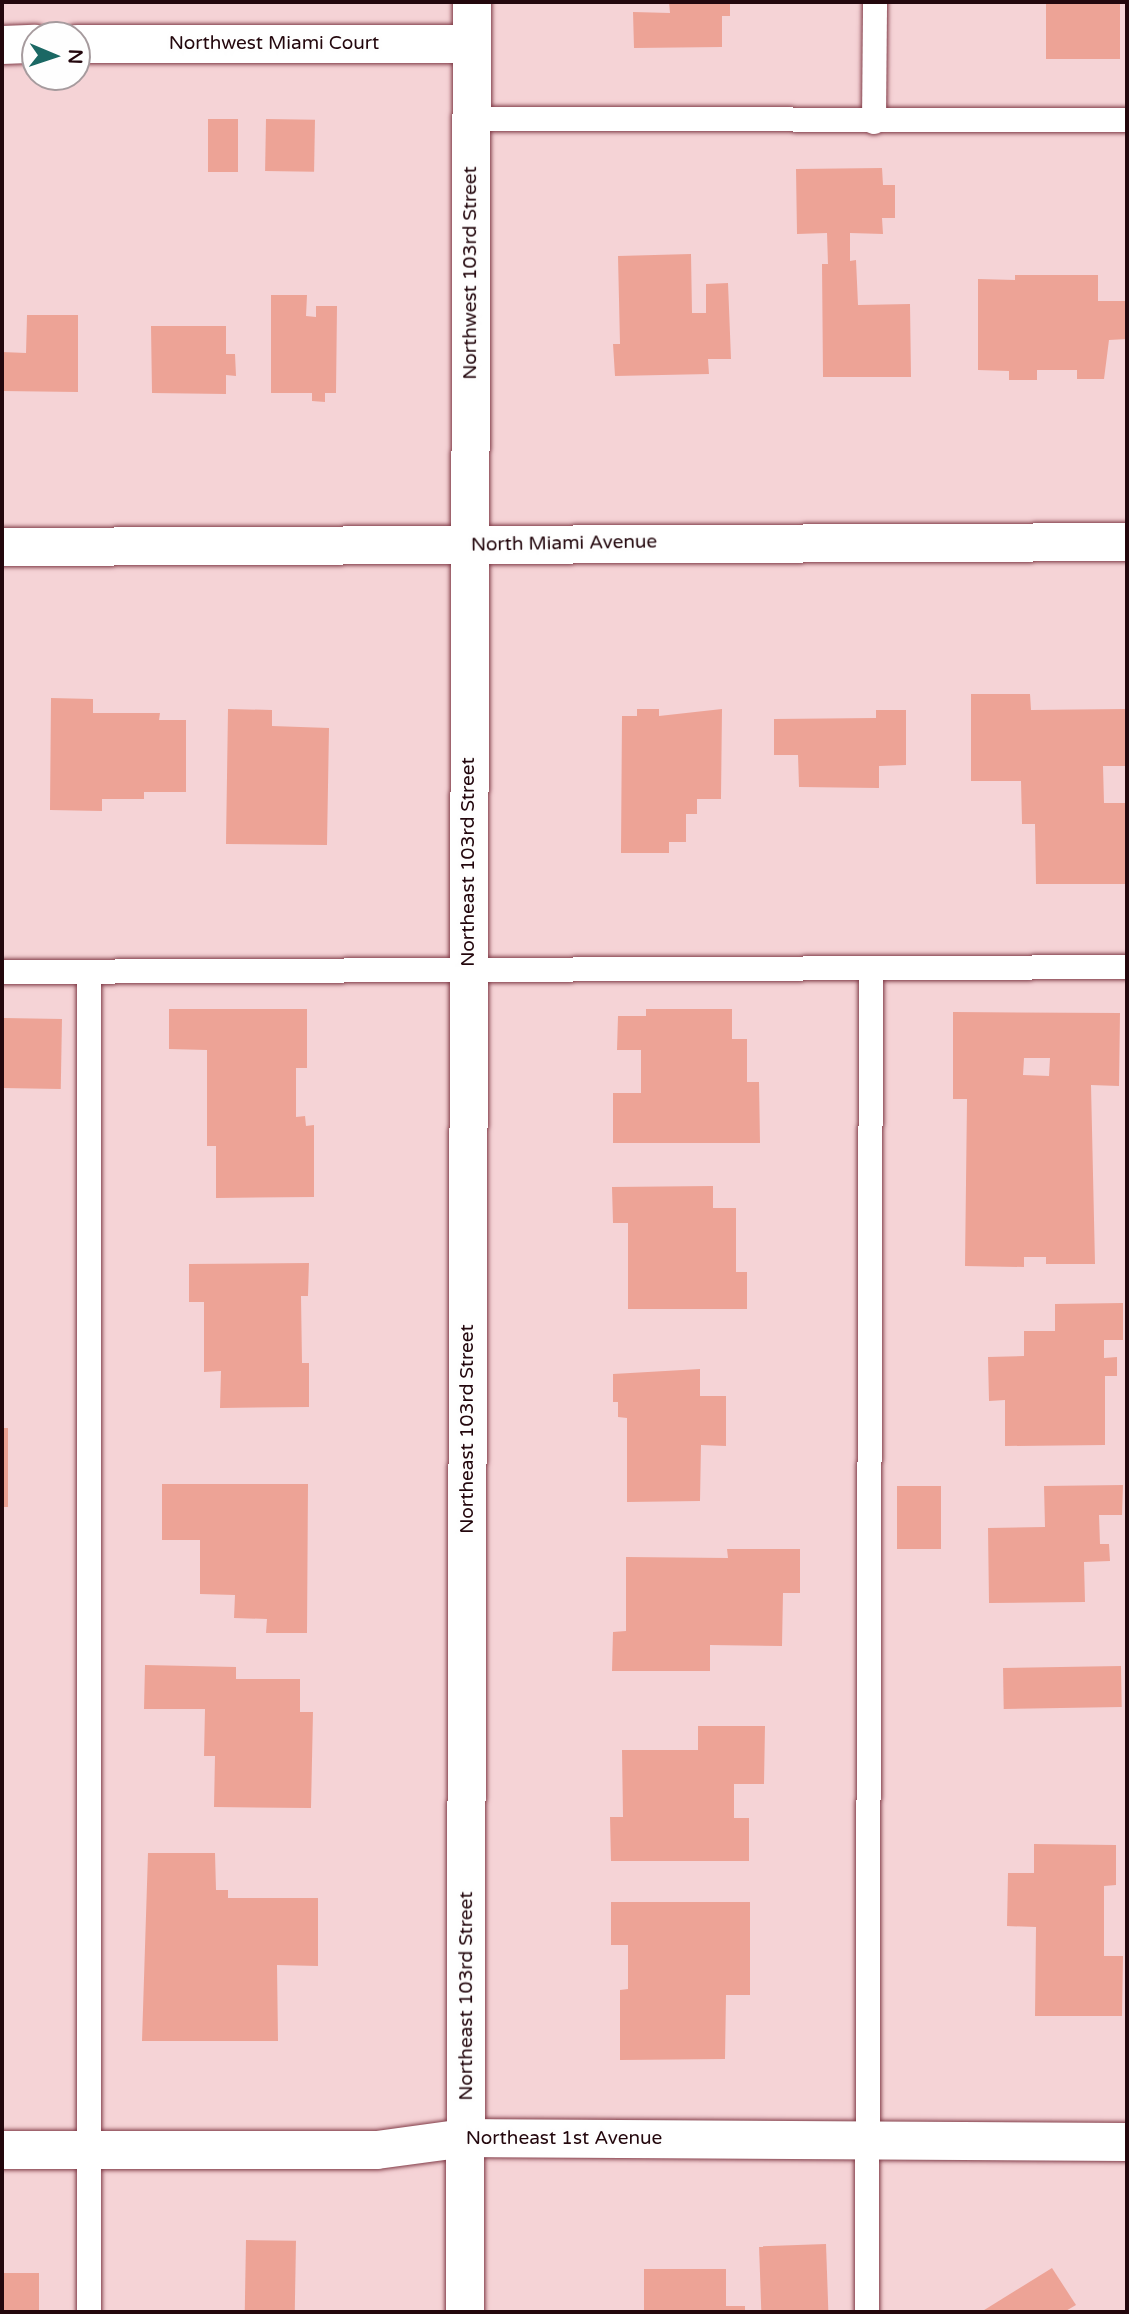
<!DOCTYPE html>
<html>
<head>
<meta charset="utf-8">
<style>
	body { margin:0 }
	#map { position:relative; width:1129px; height:2314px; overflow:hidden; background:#f5d3d6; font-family:"Varela Round",sans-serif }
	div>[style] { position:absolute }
	.building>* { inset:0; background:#eda396; transform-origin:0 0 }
	.roads { filter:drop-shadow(0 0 2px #823d49) drop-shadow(0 0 2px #823d49) }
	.lane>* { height:24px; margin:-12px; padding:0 12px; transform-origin:12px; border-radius:12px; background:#fff }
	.street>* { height:38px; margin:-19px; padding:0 19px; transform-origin:19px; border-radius:19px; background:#fff }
	.secondary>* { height:38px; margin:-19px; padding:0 19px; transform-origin:19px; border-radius:19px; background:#fff }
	span { translate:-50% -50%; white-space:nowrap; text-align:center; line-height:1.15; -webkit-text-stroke:7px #fefefe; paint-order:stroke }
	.street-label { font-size:19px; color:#23070d }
	.frame { position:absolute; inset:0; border:4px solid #23070d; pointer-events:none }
	.north { position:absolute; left:21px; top:21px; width:70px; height:70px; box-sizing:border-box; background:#fefefe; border:2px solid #a69b9e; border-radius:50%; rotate:92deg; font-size:19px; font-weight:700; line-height:28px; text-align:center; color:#23070d }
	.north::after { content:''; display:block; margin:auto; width:24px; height:32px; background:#1b6864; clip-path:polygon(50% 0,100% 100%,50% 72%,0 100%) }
</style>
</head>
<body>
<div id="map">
	<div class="building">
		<div style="clip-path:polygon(669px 2px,730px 2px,730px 16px,722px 16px,722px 47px,634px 48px,633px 12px,670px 13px)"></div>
		<div style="left:1046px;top:2px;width:74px;height:57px"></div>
		<div style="left:208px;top:119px;width:30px;height:53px"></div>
		<div style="left:266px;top:119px;width:49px;height:52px;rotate:1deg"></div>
		<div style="clip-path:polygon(882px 168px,883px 185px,895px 185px,895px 218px,882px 218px,883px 234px,850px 233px,850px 261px,856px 260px,858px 305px,910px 304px,911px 377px,823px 377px,822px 264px,828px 264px,827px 233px,797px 234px,796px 169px)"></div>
		<div style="clip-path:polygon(691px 254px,692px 313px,706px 313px,706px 284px,728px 283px,731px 359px,708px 359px,709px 374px,615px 376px,613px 344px,620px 344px,618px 256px)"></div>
		<div style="clip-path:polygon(1015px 275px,1098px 275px,1098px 301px,1127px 301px,1127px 339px,1109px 340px,1104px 379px,1077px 379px,1077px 370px,1037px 370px,1037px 380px,1009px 380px,1009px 371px,978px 370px,978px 279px,1015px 280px)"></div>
		<div style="clip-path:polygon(271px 295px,307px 295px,306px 316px,316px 317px,316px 306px,337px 306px,336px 393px,325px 393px,325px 402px,312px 401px,312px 393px,271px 393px)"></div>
		<div style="clip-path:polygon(27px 315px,78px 315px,78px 392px,2px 391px,2px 352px,26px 353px)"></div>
		<div style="clip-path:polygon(151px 326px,226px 326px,226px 354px,235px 354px,236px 376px,226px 375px,226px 394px,152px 393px)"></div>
		<div style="clip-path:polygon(971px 694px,1030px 694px,1031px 710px,1125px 709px,1125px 766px,1103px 766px,1104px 803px,1126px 803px,1126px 884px,1036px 884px,1035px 824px,1022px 824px,1021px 781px,971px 781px)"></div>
		<div style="clip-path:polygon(51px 698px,93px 699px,93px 713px,160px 713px,159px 720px,186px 720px,186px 792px,144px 792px,144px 799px,102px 799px,102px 811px,50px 810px)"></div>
		<div style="clip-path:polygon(228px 709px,272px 710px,272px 726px,329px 728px,327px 845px,226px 844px)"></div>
		<div style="clip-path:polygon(637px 709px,659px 709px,659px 716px,722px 709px,721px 799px,697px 799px,697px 814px,686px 814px,686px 842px,669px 842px,669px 853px,621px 853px,622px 716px,637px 716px)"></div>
		<div style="clip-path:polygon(876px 710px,906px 710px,906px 765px,879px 766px,879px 788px,799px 787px,798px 755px,774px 755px,774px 719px,876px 718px)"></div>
		<div style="clip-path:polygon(169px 1009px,307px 1009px,307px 1068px,296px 1068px,296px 1117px,305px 1116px,306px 1126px,314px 1125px,314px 1197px,216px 1198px,216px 1146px,207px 1146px,207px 1050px,169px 1049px)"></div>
		<div style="clip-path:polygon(646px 1009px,732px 1009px,732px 1039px,747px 1039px,747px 1082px,759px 1082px,760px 1143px,613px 1143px,613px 1093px,641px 1093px,641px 1050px,617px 1050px,618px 1016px,646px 1016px)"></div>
		<div style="clip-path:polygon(evenodd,953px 1012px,1120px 1013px,1119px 1086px,1091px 1085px,1095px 1264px,1046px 1264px,1046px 1257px,1024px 1257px,1024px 1267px,965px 1266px,967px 1099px,953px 1099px,953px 1012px,1024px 1058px,1050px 1058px,1049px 1076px,1023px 1075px,1024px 1058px)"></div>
		<div style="left:4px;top:1018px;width:58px;height:70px;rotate:1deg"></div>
		<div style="clip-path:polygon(713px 1186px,713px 1208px,736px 1208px,736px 1272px,747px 1272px,747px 1309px,628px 1309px,628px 1223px,613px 1223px,612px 1187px)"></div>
		<div style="clip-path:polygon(309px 1263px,308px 1296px,301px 1296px,302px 1363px,309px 1363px,309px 1407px,220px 1408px,221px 1371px,204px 1372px,204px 1302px,189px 1302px,189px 1264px)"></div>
		<div style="clip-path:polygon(1123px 1303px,1123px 1340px,1104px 1340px,1104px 1358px,1117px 1357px,1117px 1376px,1105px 1376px,1105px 1445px,1005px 1446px,1005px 1400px,989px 1401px,988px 1357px,1024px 1356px,1024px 1331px,1055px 1331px,1055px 1304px)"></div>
		<div style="clip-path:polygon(700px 1369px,700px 1396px,726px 1396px,726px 1446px,701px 1445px,700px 1501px,627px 1502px,627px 1418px,618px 1417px,618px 1402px,613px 1402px,613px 1374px)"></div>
		<div style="left:2px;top:1428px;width:6px;height:79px"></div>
		<div style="clip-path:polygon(162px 1484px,308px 1484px,307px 1633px,266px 1633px,267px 1619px,234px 1618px,235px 1595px,200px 1594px,200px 1540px,162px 1540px)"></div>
		<div style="clip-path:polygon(1123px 1485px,1122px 1515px,1099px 1515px,1100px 1544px,1109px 1544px,1110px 1561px,1084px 1562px,1085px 1602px,989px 1603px,988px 1528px,1045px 1527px,1044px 1486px)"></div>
		<div style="left:897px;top:1486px;width:44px;height:63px"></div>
		<div style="clip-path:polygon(727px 1549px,800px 1549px,800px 1593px,783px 1593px,782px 1646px,710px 1645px,710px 1671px,612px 1671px,613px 1632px,626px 1631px,626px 1557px,728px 1558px)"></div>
		<div style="clip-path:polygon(145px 1665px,236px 1667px,236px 1679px,300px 1679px,300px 1712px,313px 1712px,311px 1808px,214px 1807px,215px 1756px,204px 1756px,205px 1709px,144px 1709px)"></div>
		<div style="left:1121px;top:1666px;width:41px;height:118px;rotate:89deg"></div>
		<div style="clip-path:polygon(698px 1726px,765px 1726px,764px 1784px,734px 1784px,734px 1818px,749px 1818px,749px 1861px,611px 1861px,610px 1817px,623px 1817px,622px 1750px,698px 1750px)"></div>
		<div style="clip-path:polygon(1034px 1844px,1116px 1845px,1116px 1885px,1104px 1886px,1104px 1956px,1123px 1956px,1122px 2016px,1035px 2016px,1036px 1927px,1007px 1926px,1008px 1873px,1034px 1873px)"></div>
		<div style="clip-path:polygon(148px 1853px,215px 1853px,216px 1890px,228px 1890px,228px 1898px,318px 1898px,318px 1966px,277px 1965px,278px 2041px,142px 2041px)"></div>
		<div style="clip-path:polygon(611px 1902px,750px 1902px,750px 1995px,726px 1995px,725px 2059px,620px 2060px,620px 1990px,628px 1989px,628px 1945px,611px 1945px)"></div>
		<div style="left:246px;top:2240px;width:50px;height:72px;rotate:1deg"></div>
		<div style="left:826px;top:2244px;width:68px;height:67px;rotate:88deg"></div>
		<div style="clip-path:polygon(1052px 2268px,1076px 2305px,1064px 2312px,981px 2312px)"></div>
		<div style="clip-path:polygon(644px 2269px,726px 2269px,726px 2306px,745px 2306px,745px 2312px,644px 2312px)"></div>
		<div style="left:2px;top:2273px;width:37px;height:39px"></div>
	</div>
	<div class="roads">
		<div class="lane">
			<div style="left:471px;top:119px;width:656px;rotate:0.09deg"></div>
			<div style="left:874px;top:122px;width:120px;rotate:-89.5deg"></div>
			<div style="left:2px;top:972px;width:1125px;rotate:-0.25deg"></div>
			<div style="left:89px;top:973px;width:1339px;rotate:90deg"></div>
			<div style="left:867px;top:2312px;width:1343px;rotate:-89.83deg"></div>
		</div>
		<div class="street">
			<div style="left:77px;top:44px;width:395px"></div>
			<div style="left:2px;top:45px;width:33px;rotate:-2deg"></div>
			<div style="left:2px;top:2150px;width:375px"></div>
			<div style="left:377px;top:2150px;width:90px;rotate:-7.7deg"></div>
			<div style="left:466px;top:2138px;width:661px;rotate:0.35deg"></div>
		</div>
		<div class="secondary">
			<div style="left:2px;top:547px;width:1125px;rotate:-0.25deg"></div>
			<div style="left:465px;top:2312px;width:2310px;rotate:-89.83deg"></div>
		</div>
	</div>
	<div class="street-label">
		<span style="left:274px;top:44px">Northwest Miami Court</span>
		<span style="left:471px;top:273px;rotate:-90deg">Northwest 103rd Street</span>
		<span style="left:564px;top:544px;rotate:-1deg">North Miami Avenue</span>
		<span style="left:469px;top:862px;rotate:-90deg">Northeast 103rd Street</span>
		<span style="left:468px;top:1429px;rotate:-90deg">Northeast 103rd Street</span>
		<span style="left:467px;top:1996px;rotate:-90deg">Northeast 103rd Street</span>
		<span style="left:564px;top:2139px">Northeast 1st Avenue</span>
	</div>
	<div class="frame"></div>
	<div class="north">N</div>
</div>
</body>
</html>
